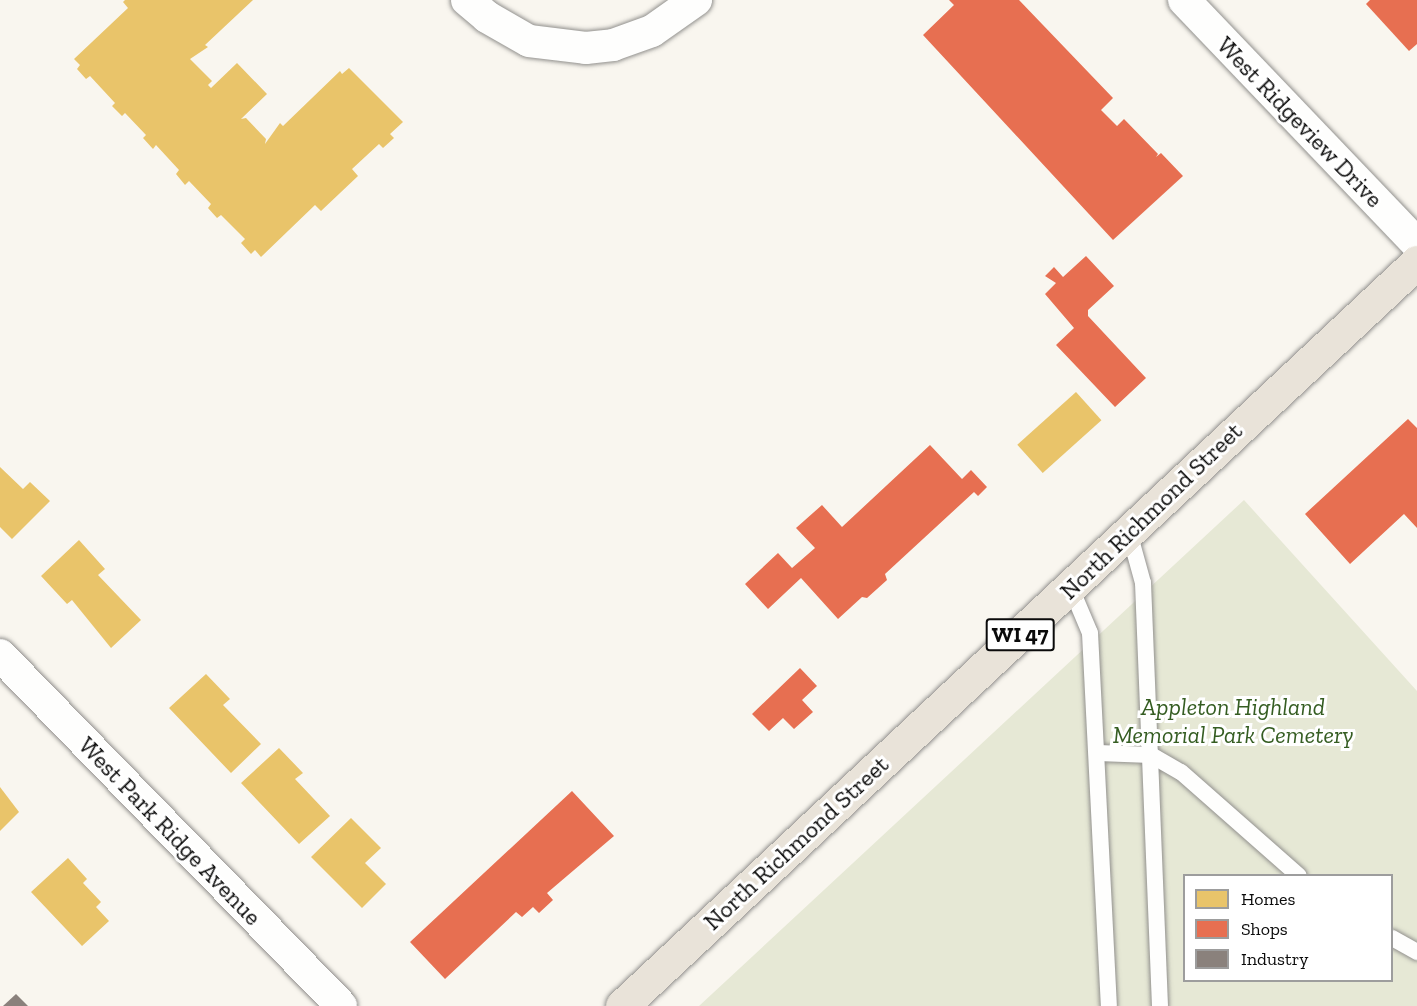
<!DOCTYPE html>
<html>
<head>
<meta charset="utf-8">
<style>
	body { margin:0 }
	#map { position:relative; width:1417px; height:1006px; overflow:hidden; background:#f9f6ef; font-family:"Zilla Slab",serif }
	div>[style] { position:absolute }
	.cemetery>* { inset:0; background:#e6e8d5 }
	.homes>* { inset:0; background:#e9c46a; transform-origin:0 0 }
	.shops>* { inset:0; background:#e76f51 }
	.industry>* { inset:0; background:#8a817c }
	.roads { filter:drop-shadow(0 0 2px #92918e) drop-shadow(0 0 2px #92918e) }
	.lane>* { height:16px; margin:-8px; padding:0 8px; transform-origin:8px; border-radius:8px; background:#fefefd }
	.street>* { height:32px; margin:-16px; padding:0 16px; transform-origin:16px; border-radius:16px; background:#fefefd }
	.primary>* { height:33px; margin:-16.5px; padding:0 16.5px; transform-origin:16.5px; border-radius:16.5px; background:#e9e3d9 }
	span { translate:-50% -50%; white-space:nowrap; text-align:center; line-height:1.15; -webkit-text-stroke:6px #fff; paint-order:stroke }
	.shield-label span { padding:2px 4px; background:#fff; border:2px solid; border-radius:4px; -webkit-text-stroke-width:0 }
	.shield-label { font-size:22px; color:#0b0b0b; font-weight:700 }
	.street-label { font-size:24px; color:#0b0b0b }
	.park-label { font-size:24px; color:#355d22; font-style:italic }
	.legend { position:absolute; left:1183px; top:874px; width:210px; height:108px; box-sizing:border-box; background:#fff; border:2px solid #9d9d9d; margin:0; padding:8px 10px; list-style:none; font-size:18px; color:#0b0b0b }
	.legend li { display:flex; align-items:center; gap:12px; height:30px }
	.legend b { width:30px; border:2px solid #9d9d9d }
</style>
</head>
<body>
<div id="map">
	<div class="cemetery">
		<div style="clip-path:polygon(evenodd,1244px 500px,1417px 691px,1417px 1006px,699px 1006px,1244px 500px,1184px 876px,1392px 876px,1392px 980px,1184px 980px,1184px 876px)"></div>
	</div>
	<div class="homes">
		<div style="clip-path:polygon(125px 0,253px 0,205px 45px,208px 47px,190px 59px,212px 81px,208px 85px,211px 88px,237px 63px,267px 94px,241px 119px,246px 118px,266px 139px,265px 144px,280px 123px,283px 126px,340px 71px,342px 74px,349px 68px,403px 122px,390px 134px,394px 138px,383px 148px,379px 144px,352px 169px,358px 176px,321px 211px,315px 205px,261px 257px,255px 250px,251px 254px,241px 243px,245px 239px,221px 215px,217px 218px,208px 208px,211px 204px,189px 181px,185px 185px,176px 174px,179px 170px,156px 145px,153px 149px,143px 138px,146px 135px,125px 113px,122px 116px,112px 106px,115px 103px,90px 76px,86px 79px,77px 69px,80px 65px,74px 59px,128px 8px,123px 2px)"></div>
		<div style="left:1076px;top:392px;width:38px;height:79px;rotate:48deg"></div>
		<div style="clip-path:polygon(0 467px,23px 489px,30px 482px,50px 501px,12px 539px,0 527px)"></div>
		<div style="clip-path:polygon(79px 540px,105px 569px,98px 575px,141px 620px,111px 648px,72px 600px,67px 604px,41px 576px)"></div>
		<div style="clip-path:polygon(206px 674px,230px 699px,223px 705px,261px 744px,231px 773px,169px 708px)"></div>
		<div style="clip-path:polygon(279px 748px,303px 773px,295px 779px,330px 816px,299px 844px,241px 783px)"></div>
		<div style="clip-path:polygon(0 787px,19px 812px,0 831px)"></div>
		<div style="clip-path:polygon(351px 818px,381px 848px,365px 863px,386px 884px,362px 908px,311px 857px)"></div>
		<div style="clip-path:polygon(68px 858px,87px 879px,83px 883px,101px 902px,96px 907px,109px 921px,82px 946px,31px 892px)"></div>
	</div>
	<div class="shops">
		<div style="clip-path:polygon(949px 0,1019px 0,1113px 98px,1101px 110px,1117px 126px,1124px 119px,1158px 154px,1156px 157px,1161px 153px,1183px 176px,1113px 240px,923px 35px,954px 5px)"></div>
		<div style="clip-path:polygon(1370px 0,1417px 0,1417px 44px,1409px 51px,1366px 4px)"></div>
		<div style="clip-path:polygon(1086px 256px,1114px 286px,1088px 310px,1088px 316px,1146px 378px,1115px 407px,1056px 345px,1074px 328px,1045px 294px,1056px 283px,1045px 276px,1054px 267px,1063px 277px)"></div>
		<div style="clip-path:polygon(1408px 419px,1417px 428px,1417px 528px,1404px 514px,1350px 564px,1305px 514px)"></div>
		<div style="clip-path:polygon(930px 445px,962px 479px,971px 470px,987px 487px,978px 496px,974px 492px,885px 574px,887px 580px,867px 598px,862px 597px,838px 619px,801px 578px,768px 609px,745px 584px,778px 553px,792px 568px,815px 548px,796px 528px,822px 505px,842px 527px)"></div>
		<div style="clip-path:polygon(800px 668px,817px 686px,802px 700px,813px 712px,794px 729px,783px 718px,769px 731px,752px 714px)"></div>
		<div style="clip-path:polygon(572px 791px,614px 836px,547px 893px,553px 900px,539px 913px,533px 907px,522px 917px,516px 912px,445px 979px,410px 942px)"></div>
	</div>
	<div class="industry">
		<div style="clip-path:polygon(16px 994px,28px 1006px,3px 1006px)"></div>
	</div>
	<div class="roads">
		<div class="lane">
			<div style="left:1129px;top:532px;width:53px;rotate:74.6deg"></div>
			<div style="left:1143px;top:583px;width:423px;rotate:87.7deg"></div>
			<div style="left:1071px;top:588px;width:49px;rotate:67.1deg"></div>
			<div style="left:1090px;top:633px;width:373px;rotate:87.1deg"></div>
			<div style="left:1098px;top:753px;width:53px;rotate:2.2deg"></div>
			<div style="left:1151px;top:755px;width:34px;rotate:30deg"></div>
			<div style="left:1181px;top:772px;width:157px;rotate:41.4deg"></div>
			<div style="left:1392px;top:938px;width:29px;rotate:29deg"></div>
		</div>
		<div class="street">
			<div style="left:467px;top:0;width:26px;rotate:40deg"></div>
			<div style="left:487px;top:17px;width:48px;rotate:29.7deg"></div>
			<div style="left:529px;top:41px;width:57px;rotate:7deg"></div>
			<div style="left:586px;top:48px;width:27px;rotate:-6deg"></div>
			<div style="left:613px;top:45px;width:41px;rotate:-19.7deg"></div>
			<div style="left:652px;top:31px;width:54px;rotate:-35.2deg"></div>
			<div style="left:1184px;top:0;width:337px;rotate:46.3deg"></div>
			<div style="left:0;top:655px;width:489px;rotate:45.8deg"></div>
		</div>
		<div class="primary">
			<div style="left:622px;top:1006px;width:1089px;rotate:-43.1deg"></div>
		</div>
	</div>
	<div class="shield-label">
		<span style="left:1020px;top:635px">WI 47</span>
	</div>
	<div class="street-label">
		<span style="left:1300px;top:122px;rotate:46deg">West Ridgeview Drive</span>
		<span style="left:1151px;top:511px;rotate:-44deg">North Richmond Street</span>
		<span style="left:170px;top:831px;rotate:46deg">West Park Ridge Avenue</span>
		<span style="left:796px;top:843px;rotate:-43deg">North Richmond Street</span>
	</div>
	<div class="park-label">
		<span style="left:1233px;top:721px">Appleton Highland<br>Memorial Park Cemetery</span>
	</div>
	<ul class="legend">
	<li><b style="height:16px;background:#e9c46a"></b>Homes</li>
	<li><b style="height:16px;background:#e76f51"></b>Shops</li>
	<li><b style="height:16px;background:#8a817c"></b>Industry</li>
	</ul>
</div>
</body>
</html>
